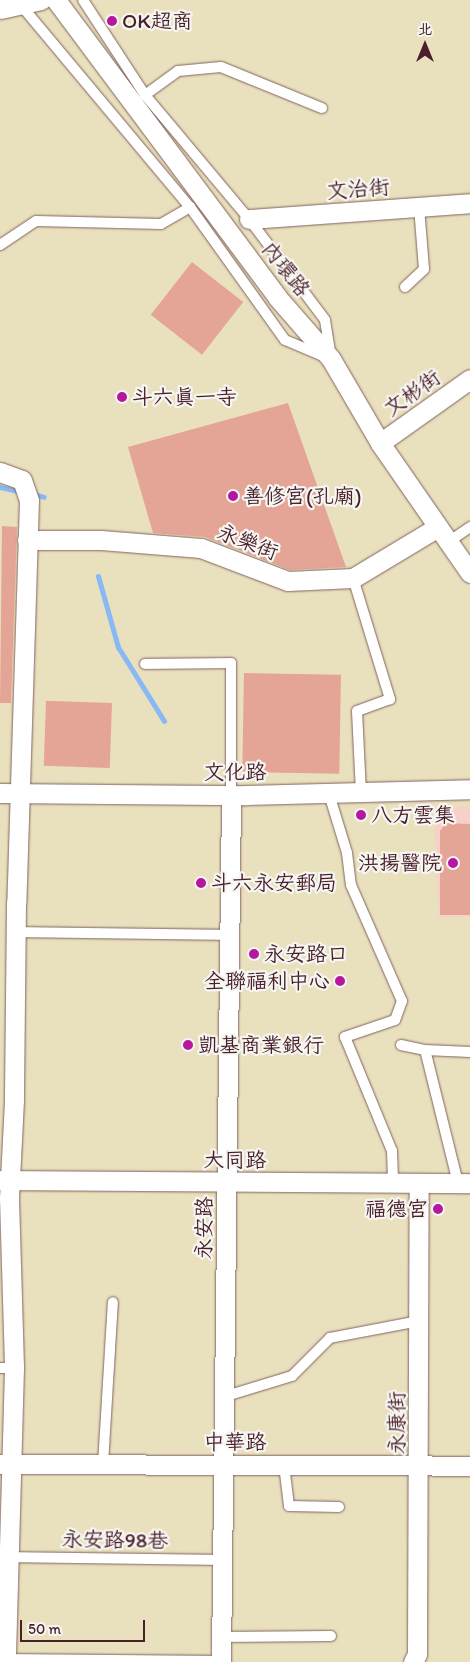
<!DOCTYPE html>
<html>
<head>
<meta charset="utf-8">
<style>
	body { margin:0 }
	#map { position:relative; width:470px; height:1662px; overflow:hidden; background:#e9e0be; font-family:Itim,"LXGW WenKai TC",sans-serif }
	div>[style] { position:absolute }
	.built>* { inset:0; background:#f7d0c9 }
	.stream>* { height:5px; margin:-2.5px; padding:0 2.5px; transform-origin:2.5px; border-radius:2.5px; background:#88b9f4 }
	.building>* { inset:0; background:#e5a596; transform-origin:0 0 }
	.roads { filter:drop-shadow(0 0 1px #82635e) drop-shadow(0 0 1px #82635e) }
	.service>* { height:10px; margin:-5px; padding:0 5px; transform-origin:5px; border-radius:5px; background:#fff }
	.minor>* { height:19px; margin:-9.5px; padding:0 9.5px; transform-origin:9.5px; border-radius:9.5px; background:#fff }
	.dots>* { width:14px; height:14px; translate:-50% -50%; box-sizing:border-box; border:2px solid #f6f6f2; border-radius:50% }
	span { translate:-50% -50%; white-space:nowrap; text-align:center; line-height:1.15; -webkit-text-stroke:4.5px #f6f6f2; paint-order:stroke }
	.poi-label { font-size:21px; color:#4a1f2b }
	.left { translate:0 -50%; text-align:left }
	.right { translate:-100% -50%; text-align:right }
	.street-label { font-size:21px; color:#4a1f2b }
	.north { position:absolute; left:400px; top:20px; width:50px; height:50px; -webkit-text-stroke:4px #f6f6f2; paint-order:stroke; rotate:0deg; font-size:14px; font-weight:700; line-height:20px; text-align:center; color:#4a1f2b }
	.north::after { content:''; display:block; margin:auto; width:18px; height:22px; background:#4a1f2b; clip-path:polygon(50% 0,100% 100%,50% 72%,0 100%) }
	.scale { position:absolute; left:20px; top:1620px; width:125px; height:22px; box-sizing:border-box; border:2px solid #4a1f2b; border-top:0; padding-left:6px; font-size:15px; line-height:18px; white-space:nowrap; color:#4a1f2b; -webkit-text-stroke:4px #f6f6f2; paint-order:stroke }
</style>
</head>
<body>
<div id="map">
	<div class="built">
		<div style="clip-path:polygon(470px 806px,470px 917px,439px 917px,434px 808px)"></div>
	</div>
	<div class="stream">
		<div style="left:0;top:487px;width:23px;rotate:13deg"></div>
		<div style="left:33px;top:494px;width:11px;rotate:15deg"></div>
		<div style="left:98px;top:576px;width:74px;rotate:74.3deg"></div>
		<div style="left:118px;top:647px;width:87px;rotate:58.1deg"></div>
	</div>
	<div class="building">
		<div style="left:192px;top:262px;width:65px;height:67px;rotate:38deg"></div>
		<div style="clip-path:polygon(288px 403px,346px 567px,290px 570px,205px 537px,153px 533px,128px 447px)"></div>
		<div style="clip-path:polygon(2px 526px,17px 527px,11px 703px,0 703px)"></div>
		<div style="left:244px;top:673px;width:97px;height:99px;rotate:1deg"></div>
		<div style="left:112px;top:703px;width:65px;height:66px;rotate:92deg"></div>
		<div style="clip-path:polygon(446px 823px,470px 824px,470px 915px,440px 915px,440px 831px)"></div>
	</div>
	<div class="roads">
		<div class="service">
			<div style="left:83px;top:0;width:113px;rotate:56.9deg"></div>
			<div style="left:145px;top:95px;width:162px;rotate:50deg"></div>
			<div style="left:249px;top:219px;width:126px;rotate:53deg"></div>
			<div style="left:325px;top:320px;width:33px;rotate:81deg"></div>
			<div style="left:20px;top:4px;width:265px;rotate:50.1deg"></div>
			<div style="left:190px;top:207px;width:163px;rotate:54.5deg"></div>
			<div style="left:285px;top:340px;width:41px;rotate:22.8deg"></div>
			<div style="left:145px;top:95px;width:41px;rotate:-36deg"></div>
			<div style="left:178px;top:71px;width:43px;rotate:-5.3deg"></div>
			<div style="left:221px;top:67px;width:109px;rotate:22.1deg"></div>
			<div style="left:0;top:245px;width:43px;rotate:-33.7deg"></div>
			<div style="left:36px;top:221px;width:125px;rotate:1.4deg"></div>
			<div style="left:161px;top:224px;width:34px;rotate:-30deg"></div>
			<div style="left:405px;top:287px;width:26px;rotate:-43deg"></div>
			<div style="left:424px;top:269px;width:62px;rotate:-94.6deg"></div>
			<div style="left:448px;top:542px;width:27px;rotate:-34deg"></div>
			<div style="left:353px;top:578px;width:127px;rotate:73deg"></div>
			<div style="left:390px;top:699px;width:35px;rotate:160deg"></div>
			<div style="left:357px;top:711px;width:82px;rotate:87.2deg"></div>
			<div style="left:145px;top:664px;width:86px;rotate:-0.7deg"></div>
			<div style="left:231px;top:663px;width:132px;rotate:90deg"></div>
			<div style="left:329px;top:794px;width:62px;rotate:73deg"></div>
			<div style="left:347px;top:853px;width:32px;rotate:83deg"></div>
			<div style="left:351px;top:885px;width:127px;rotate:66.3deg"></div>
			<div style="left:402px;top:1001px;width:20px;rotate:110deg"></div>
			<div style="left:395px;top:1020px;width:53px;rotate:161.2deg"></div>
			<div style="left:345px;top:1037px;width:123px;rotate:67.6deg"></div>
			<div style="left:392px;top:1151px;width:33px;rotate:88deg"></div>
			<div style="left:17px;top:932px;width:213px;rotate:0.8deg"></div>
			<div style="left:401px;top:1045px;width:25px;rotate:12deg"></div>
			<div style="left:458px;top:1183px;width:137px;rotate:-103.9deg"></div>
			<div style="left:425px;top:1050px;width:45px;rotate:2.5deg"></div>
			<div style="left:0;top:1368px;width:14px"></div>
			<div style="left:223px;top:1397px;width:72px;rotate:-16.9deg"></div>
			<div style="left:292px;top:1376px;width:54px;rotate:-45deg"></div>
			<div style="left:330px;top:1338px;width:91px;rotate:-10.8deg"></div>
			<div style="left:103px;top:1464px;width:162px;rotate:-86.5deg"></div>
			<div style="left:284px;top:1465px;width:41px;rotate:83deg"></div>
			<div style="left:289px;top:1506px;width:50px;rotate:1.1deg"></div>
			<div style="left:5px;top:1557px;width:216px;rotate:0.8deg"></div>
			<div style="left:221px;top:1637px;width:110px;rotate:-0.5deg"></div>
			<div style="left:2px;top:1659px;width:219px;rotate:0.5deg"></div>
		</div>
		<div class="minor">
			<div style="left:56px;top:0;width:370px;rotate:53.3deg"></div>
			<div style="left:277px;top:297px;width:82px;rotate:48.9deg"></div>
			<div style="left:331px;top:359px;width:97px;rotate:59.7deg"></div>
			<div style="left:380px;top:443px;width:158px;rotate:55.3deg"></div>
			<div style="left:0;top:9px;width:42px;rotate:-12.4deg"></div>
			<div style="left:249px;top:219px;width:222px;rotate:-4.1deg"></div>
			<div style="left:380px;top:443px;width:110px;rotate:-35.4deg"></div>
			<div style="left:0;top:472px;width:23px;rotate:20deg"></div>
			<div style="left:22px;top:480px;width:21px;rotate:71deg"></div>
			<div style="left:29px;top:500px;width:403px;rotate:91.8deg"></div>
			<div style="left:16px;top:903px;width:197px;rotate:90.6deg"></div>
			<div style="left:14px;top:1100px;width:98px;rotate:92.9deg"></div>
			<div style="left:9px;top:1198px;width:170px;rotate:88.3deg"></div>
			<div style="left:14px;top:1368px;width:294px;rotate:91.6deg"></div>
			<div style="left:27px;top:540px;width:74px"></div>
			<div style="left:101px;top:540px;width:100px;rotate:4.6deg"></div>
			<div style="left:201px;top:548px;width:93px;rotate:20.8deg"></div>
			<div style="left:288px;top:581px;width:65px;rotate:-2.6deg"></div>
			<div style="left:353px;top:578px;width:99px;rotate:-31deg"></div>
			<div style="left:0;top:793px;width:246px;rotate:0.5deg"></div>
			<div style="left:246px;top:795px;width:224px;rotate:-1.5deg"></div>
			<div style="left:0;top:1180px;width:470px;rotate:0.4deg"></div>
			<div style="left:0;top:1464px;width:470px;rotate:0.2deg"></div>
			<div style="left:221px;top:1662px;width:867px;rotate:-89.34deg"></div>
			<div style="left:413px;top:1662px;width:9px;rotate:-63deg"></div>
			<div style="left:417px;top:1654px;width:470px;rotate:-89.8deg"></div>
		</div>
	</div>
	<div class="dots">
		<div style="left:112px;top:21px;background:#b5179e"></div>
		<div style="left:122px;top:397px;background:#b5179e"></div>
		<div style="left:233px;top:496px;background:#b5179e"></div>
		<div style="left:361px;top:815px;background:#b5179e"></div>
		<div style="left:453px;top:863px;background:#b5179e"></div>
		<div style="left:201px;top:883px;background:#b5179e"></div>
		<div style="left:254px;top:954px;background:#b5179e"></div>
		<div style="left:340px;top:981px;background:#b5179e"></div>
		<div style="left:188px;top:1045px;background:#b5179e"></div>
		<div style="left:438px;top:1209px;background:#b5179e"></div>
	</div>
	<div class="poi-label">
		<span class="left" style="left:122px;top:21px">OK超商</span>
		<span class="left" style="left:132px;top:397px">斗六真一寺</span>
		<span class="left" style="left:243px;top:496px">善修宮(孔廟)</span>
		<span class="left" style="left:371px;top:815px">八方雲集</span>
		<span class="right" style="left:442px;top:863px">洪揚醫院</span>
		<span class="left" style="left:211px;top:883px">斗六永安郵局</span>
		<span class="left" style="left:264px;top:954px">永安路口</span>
		<span class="right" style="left:330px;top:981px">全聯福利中心</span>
		<span class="left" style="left:198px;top:1045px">凱基商業銀行</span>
		<span class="right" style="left:428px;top:1209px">福德宮</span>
	</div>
	<div class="street-label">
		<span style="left:358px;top:189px;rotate:-4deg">文治街</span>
		<span style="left:286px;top:269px;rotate:52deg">內環路</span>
		<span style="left:412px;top:393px;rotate:-35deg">文彬街</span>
		<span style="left:248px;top:542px;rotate:21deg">永樂街</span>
		<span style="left:235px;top:772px">文化路</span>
		<span style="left:235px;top:1160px">大同路</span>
		<span style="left:204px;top:1228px;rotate:-89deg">永安路</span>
		<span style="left:397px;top:1423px;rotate:-90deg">永康街</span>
		<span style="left:235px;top:1442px">中華路</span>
		<span style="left:115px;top:1540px;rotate:1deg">永安路98巷</span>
	</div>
	<div class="north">北</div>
	<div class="scale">50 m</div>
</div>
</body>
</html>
